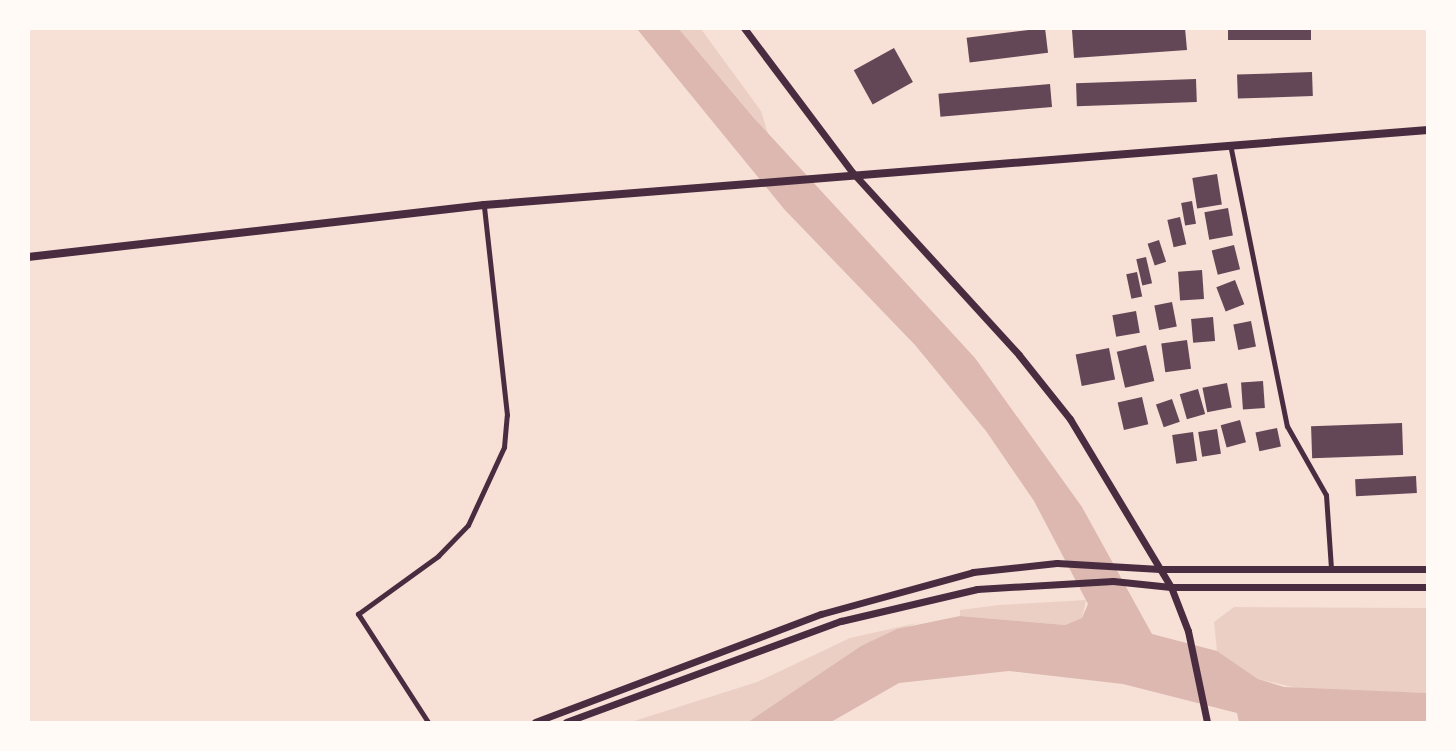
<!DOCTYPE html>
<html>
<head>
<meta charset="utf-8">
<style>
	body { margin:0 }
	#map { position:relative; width:1456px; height:751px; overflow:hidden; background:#f7e1d7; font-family:Bitter,serif }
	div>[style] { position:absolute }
	.green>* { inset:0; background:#ebcfc5 }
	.water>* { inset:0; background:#dcb8b0 }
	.building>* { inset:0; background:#644757; transform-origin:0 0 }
	.minor>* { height:5px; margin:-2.5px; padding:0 2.5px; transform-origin:2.5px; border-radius:2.5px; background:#4a2c40 }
	.tertiary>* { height:7px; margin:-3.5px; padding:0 3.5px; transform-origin:3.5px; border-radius:3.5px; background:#4a2c40 }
	.secondary>* { height:8px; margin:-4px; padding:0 4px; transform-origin:4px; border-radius:4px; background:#4a2c40 }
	span { translate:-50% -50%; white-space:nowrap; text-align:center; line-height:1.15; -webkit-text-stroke:5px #fffaf5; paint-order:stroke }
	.frame { position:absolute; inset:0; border:30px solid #fffaf5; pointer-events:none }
</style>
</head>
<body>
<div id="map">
	<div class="green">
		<div style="clip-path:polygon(679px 29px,701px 29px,761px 111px,768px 134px)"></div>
		<div style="clip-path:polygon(1086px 600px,1082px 618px,1065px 625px,960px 616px,960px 610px,999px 605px)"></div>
		<div style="clip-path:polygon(1234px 607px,1427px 608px,1427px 693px,1301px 689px,1258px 679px,1217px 651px,1214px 622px)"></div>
		<div style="clip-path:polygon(917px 623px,861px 646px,748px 722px,631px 722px,757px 682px,850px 638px)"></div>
	</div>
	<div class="water">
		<div style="clip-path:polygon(637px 29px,679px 29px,754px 118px,975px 358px,1082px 507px,1152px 634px,1217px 651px,1258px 679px,1284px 687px,1427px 693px,1427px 722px,1239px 722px,1237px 713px,1123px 684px,1009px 671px,899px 683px,831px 722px,748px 722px,861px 646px,897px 629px,960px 616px,1065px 625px,1082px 618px,1088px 604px,1034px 501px,986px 431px,915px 345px,784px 209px)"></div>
	</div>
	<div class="building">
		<div style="left:1045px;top:28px;width:25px;height:79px;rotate:83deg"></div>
		<div style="clip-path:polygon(1185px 28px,1187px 50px,1074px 58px,1072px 30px)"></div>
		<div style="left:1228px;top:28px;width:83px;height:12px"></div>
		<div style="left:894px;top:48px;width:39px;height:46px;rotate:61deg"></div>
		<div style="left:1312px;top:72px;width:24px;height:75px;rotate:88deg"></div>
		<div style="left:1196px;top:79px;width:23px;height:120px;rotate:88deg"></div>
		<div style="left:1050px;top:84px;width:23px;height:112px;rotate:85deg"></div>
		<div style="left:1217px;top:174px;width:31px;height:25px;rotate:81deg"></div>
		<div style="left:1192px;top:201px;width:23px;height:11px;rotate:80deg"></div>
		<div style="left:1228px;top:208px;width:28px;height:24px;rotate:80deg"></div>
		<div style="left:1180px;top:217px;width:28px;height:13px;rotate:77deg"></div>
		<div style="left:1159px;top:240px;width:23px;height:12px;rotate:72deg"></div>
		<div style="left:1234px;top:245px;width:25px;height:23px;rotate:76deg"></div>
		<div style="left:1146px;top:257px;width:27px;height:10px;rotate:77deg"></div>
		<div style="left:1202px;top:270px;width:29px;height:24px;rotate:86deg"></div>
		<div style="left:1137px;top:272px;width:25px;height:11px;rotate:78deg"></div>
		<div style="left:1235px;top:280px;width:26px;height:20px;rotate:69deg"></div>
		<div style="left:1172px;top:302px;width:25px;height:18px;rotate:79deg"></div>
		<div style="left:1136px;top:311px;width:22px;height:24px;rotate:80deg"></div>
		<div style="left:1213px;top:317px;width:24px;height:22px;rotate:85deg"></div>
		<div style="left:1251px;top:321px;width:26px;height:18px;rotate:79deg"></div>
		<div style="left:1187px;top:340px;width:29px;height:26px;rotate:82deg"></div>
		<div style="left:1146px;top:345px;width:37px;height:30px;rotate:77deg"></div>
		<div style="left:1109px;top:348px;width:32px;height:34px;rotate:79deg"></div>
		<div style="left:1263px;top:381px;width:27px;height:22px;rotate:86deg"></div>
		<div style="left:1227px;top:383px;width:25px;height:25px;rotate:79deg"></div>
		<div style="left:1198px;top:389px;width:26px;height:19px;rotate:74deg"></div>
		<div style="left:1142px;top:397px;width:28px;height:25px;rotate:77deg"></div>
		<div style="left:1172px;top:399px;width:24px;height:17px;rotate:71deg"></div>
		<div style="left:1240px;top:420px;width:23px;height:20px;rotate:75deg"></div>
		<div style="left:1402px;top:423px;width:32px;height:91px;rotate:88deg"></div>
		<div style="left:1277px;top:428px;width:19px;height:22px;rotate:78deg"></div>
		<div style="left:1217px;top:429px;width:25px;height:19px;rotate:81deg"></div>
		<div style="left:1193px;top:432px;width:29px;height:21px;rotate:82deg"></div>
		<div style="left:1416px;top:476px;width:17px;height:61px;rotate:87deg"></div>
	</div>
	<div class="minor">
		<div style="left:1230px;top:144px;width:288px;rotate:78.6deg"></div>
		<div style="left:1287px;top:426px;width:79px;rotate:60.5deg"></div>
		<div style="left:1326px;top:495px;width:74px;rotate:86.1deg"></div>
		<div style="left:428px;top:722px;width:129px;rotate:-122.9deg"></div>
		<div style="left:358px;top:614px;width:99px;rotate:-35.9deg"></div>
		<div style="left:438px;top:556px;width:43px;rotate:-45.9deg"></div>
		<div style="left:468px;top:525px;width:86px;rotate:-65.2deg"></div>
		<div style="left:504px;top:447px;width:32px;rotate:-85deg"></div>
		<div style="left:507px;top:415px;width:211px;rotate:-96.3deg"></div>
	</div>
	<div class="tertiary">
		<div style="left:744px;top:28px;width:181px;rotate:53.1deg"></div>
		<div style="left:853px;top:173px;width:246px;rotate:47.6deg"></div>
		<div style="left:1019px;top:355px;width:82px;rotate:51.4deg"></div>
		<div style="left:1070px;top:419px;width:196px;rotate:59deg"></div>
		<div style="left:1171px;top:587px;width:47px;rotate:68.9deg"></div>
		<div style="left:1188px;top:631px;width:93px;rotate:78.2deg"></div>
		<div style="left:535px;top:722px;width:306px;rotate:-20.7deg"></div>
		<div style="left:821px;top:614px;width:158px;rotate:-15.4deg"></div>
		<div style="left:973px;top:572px;width:84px;rotate:-6.1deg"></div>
		<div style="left:1057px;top:563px;width:103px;rotate:3.3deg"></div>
		<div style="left:1160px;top:569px;width:268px"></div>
		<div style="left:566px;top:722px;width:293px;rotate:-20.2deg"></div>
		<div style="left:841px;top:621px;width:140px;rotate:-13.2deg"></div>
		<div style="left:977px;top:589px;width:136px;rotate:-3.4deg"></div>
		<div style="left:1113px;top:581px;width:58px;rotate:5.9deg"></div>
		<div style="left:1171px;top:587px;width:257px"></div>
	</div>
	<div class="secondary">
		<div style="left:28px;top:257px;width:459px;rotate:-6.5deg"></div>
		<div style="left:484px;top:205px;width:947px;rotate:-4.54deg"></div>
	</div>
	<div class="frame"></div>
</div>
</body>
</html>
